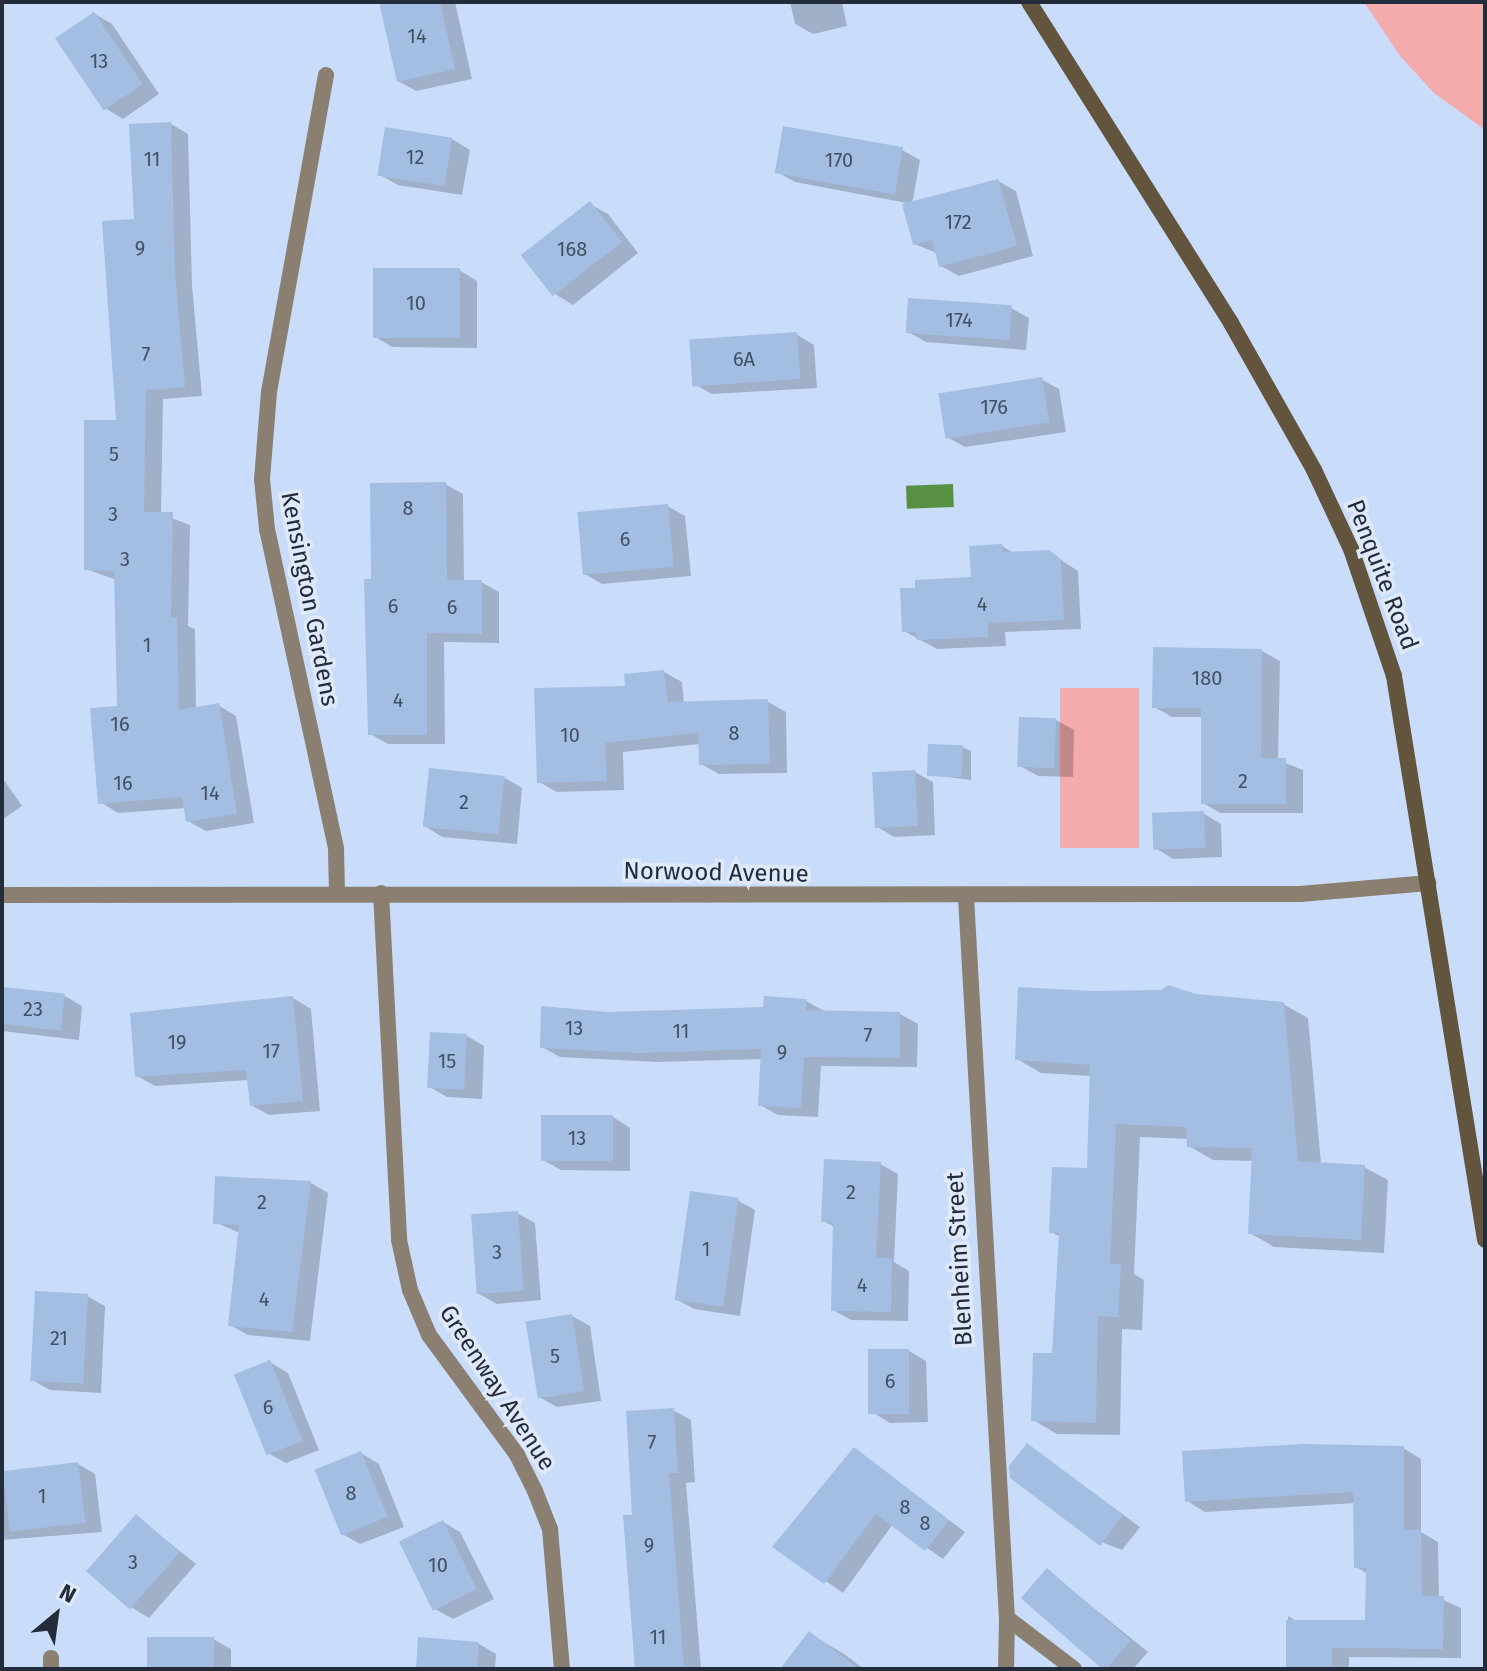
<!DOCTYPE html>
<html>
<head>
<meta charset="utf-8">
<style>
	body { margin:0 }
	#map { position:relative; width:1487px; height:1671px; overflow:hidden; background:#c9ddfb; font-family:"Fira Sans",sans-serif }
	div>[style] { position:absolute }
	.green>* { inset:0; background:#f3abac; transform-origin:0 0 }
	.water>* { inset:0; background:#579043; transform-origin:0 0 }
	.shadow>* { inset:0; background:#0003 }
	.building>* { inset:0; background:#a4bde2; transform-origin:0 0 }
	.lane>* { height:16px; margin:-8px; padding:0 8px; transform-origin:8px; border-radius:8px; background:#8a7f70 }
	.street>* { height:16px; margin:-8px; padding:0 8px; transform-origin:8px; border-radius:8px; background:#8a7f70 }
	.secondary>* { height:16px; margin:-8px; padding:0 8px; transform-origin:8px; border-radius:8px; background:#63543d }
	span { translate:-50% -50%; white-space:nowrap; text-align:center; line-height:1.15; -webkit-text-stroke:7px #dfe9f9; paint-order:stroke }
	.number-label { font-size:20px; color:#425064 }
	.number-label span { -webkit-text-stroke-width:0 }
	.street-label { font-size:24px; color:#222c3a }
	.frame { position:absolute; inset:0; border:4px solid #222c3a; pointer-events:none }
	.north { position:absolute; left:16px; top:1575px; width:80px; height:80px; -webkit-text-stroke:6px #dfe9f9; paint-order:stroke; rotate:29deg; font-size:22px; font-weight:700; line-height:32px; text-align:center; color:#222c3a }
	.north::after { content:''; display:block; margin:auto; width:28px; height:36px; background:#222c3a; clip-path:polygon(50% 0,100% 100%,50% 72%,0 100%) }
</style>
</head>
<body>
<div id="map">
	<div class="green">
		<div style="clip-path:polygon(1364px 2px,1485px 2px,1485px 130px,1434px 93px,1400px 56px)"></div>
		<div style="left:1139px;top:688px;width:160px;height:79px;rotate:90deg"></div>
	</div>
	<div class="water">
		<div style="left:953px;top:484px;width:23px;height:47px;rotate:88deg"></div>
	</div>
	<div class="shadow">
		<div style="clip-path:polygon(381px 2px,455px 2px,472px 79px,416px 91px,398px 81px)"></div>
		<div style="clip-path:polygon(790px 2px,842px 2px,847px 26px,813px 34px,795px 24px)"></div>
		<div style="clip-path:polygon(95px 14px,112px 24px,159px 94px,123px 119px,105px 108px)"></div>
		<div style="clip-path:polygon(171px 124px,188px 134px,192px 285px,202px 396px,163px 399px,161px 514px,190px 525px,188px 626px,195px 629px,196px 709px,218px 705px,236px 716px,254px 823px,206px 831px,188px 821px,186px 808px,118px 813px,100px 802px,119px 708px,116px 580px,86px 569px,118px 422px,136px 221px)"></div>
		<div style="clip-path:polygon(452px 139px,470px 150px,462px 195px,398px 185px,380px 175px)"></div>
		<div style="clip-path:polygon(902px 150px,920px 160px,912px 204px,998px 181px,1016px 191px,1033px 256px,959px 276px,941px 266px,937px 253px,914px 244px,912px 204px,795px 182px,777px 172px)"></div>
		<div style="clip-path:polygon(590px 204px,608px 214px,638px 253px,573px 305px,555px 294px)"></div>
		<div style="clip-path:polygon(459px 270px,477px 281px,477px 348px,392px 347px,374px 336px)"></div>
		<div style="clip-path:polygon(1011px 308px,1029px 318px,1026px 350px,926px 342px,908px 332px)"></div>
		<div style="clip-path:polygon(796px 334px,814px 345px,817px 388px,712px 394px,694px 384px)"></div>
		<div style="clip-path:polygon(1041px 379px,1059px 389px,1066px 432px,965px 447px,947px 437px)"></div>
		<div style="clip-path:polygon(445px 484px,463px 494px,464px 582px,481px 582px,499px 592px,499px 643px,444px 642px,445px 744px,388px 744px,370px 734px,373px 581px)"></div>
		<div style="clip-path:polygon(667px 506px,685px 516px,691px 576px,602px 584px,585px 574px)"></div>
		<div style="clip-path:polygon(1002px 546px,1015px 554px,1049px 552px,1078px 571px,1081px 629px,1005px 632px,1006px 646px,937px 649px,904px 631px,974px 579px)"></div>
		<div style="clip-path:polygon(1262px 651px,1280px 661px,1278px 760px,1303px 770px,1303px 813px,1220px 813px,1203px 803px,1203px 717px,1172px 717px,1154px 707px)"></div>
		<div style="clip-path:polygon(664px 672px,682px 682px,684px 704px,768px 702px,786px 712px,787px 773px,719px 774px,701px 764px,700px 744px,623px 752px,624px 790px,557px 792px,539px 782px,627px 688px)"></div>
		<div style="clip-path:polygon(1056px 720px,1074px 730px,1073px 777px,1038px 776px,1020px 766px)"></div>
		<div style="clip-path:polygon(962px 747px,971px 751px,971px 780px,930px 775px)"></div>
		<div style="clip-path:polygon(915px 772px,933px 782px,935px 835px,894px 837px,876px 826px)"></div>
		<div style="clip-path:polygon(2px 777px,22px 806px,2px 820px)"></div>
		<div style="clip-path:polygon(505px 778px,522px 788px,517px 844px,442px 837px,425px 826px)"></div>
		<div style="clip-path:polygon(1203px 813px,1221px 824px,1222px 857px,1173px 859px,1155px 848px)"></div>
		<div style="clip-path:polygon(2px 989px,65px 996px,82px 1006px,79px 1040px,2px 1031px)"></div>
		<div style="clip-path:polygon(1196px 996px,1283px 1004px,1308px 1018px,1321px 1164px,1364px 1167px,1388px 1180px,1384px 1253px,1274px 1247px,1250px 1233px,1254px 1161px,1213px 1160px,1189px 1146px,1189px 1139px,1140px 1137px,1134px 1274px,1144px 1280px,1142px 1330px,1122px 1329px,1120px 1435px,1057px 1434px,1033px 1420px,1054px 1355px,1061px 1237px,1051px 1232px,1089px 1170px,1092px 1076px,1041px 1073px,1017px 1059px)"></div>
		<div style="clip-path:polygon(293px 998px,311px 1009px,320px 1111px,269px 1115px,251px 1105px,249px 1080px,155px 1086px,137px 1076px)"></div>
		<div style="clip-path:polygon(806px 1001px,824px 1011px,900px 1014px,918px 1024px,917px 1067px,821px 1066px,818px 1117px,778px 1115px,760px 1105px,762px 1059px,656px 1062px,560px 1057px,542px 1047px,608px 1014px,765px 1009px)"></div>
		<div style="clip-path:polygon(467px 1036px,484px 1046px,482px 1099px,447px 1097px,430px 1087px)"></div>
		<div style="clip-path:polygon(613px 1117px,630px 1128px,630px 1171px,561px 1170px,543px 1160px)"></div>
		<div style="clip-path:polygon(880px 1164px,898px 1174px,894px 1262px,909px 1271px,908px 1321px,851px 1320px,833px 1310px,835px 1227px,823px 1221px)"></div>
		<div style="clip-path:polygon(311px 1183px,328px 1193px,310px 1341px,248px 1335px,230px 1325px,240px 1233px,215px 1222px)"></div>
		<div style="clip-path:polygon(737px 1200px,755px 1210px,740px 1316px,694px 1309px,676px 1299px)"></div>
		<div style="clip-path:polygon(517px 1213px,535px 1223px,541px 1300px,497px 1304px,479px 1294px)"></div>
		<div style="clip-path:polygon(87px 1296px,105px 1306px,101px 1393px,50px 1390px,32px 1380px)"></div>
		<div style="clip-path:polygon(572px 1316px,590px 1326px,601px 1401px,557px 1407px,539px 1397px)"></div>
		<div style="clip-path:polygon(909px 1351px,926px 1361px,928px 1422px,890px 1423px,872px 1412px)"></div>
		<div style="clip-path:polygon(270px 1362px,288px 1373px,319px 1450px,286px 1463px,268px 1453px)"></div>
		<div style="clip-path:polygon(673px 1410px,691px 1420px,695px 1482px,686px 1483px,701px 1669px,637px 1669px,635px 1516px)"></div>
		<div style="clip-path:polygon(1028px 1445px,1140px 1527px,1122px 1550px,1094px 1539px)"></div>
		<div style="clip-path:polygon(1403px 1448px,1421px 1459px,1421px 1532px,1438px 1542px,1439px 1598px,1461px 1608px,1461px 1658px,1349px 1657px,1349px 1669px,1289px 1669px,1288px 1616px,1298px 1622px,1367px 1622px,1368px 1574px,1356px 1567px,1356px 1503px,1205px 1512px,1187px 1501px)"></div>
		<div style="clip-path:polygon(855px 1450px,965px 1532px,943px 1559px,893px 1524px,843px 1593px,775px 1546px)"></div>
		<div style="clip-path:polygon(361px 1453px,379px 1464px,404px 1527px,360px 1544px,342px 1534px)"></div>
		<div style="clip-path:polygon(78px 1464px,95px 1474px,102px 1532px,2px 1540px,2px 1472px)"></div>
		<div style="clip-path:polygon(137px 1517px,196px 1564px,149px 1618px,131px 1607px)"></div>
		<div style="clip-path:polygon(443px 1522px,460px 1532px,494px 1599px,453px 1619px,435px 1609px)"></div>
		<div style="clip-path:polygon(1048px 1571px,1148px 1652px,1133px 1669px,1106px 1669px,1024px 1598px)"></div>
		<div style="clip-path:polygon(809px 1633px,844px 1654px,864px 1669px,795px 1669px)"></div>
		<div style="clip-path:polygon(213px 1639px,231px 1649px,231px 1669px,149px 1669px)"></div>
		<div style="clip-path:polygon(479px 1644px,496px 1654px,495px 1669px,416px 1669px)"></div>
	</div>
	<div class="building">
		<div style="clip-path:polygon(379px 2px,440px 2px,455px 69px,397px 82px)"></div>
		<div style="left:94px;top:12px;width:87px;height:47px;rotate:56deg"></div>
		<div style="clip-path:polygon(171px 122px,175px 274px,185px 387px,146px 390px,144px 512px,173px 512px,171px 617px,177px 617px,179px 710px,219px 703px,237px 814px,186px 822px,182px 797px,98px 804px,90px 708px,117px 706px,114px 571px,84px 570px,84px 420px,116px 420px,102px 221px,134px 219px,129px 124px)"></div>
		<div style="left:783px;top:126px;width:122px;height:48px;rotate:10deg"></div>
		<div style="left:385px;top:127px;width:68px;height:49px;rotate:9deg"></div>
		<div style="clip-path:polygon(998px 179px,1017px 246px,939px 267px,932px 240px,913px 245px,902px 204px)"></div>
		<div style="left:590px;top:201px;width:52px;height:88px;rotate:52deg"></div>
		<div style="left:373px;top:268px;width:87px;height:70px"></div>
		<div style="left:908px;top:298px;width:104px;height:35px;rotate:4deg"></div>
		<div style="left:797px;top:332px;width:47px;height:108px;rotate:86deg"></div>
		<div style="left:1042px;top:377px;width:46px;height:105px;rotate:81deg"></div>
		<div style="clip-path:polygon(446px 482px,447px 580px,482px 580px,482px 634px,427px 633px,427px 735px,368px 735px,364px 579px,371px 579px,370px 483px)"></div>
		<div style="left:668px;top:504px;width:63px;height:91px;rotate:85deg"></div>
		<div style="clip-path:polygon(1002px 544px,1003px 552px,1049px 550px,1061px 559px,1064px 620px,988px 623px,988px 637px,917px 640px,916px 632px,902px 632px,900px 588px,915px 588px,915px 580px,971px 577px,969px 546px)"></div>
		<div style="clip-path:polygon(1153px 647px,1262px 649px,1261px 758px,1286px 758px,1286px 804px,1201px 804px,1201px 708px,1152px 708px)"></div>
		<div style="clip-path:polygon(664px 670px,668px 702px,768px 699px,770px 764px,699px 765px,698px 733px,605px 743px,607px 781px,537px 783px,534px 688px,625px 686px,624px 674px)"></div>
		<div style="left:1019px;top:717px;width:37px;height:50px;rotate:2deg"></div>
		<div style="left:928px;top:744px;width:35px;height:32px;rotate:2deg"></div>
		<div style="left:429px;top:768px;width:76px;height:59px;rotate:6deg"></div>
		<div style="left:915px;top:770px;width:56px;height:43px;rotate:87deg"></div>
		<div style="left:1204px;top:811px;width:37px;height:52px;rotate:88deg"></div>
		<div style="clip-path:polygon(1168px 985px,1196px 994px,1284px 1002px,1298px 1161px,1365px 1165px,1361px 1240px,1248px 1234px,1252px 1148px,1187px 1147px,1186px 1127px,1116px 1124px,1110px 1264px,1121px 1264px,1118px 1317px,1098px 1316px,1096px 1423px,1031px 1421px,1033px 1353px,1052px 1353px,1059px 1233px,1049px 1233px,1052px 1167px,1087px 1168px,1090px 1065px,1015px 1060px,1018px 987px,1092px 991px,1161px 990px)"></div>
		<div style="left:2px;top:987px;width:63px;height:37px;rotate:6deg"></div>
		<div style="clip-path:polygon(293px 996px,303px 1101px,250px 1106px,246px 1070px,135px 1077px,130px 1013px)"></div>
		<div style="clip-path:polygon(764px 996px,807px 999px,806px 1010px,900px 1012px,900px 1058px,804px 1057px,801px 1108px,758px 1106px,761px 1049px,636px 1053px,540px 1048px,541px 1006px,608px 1012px,763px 1007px)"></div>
		<div style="left:430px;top:1032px;width:37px;height:56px;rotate:3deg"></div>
		<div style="left:541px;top:1115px;width:72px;height:46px"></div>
		<div style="clip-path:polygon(824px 1159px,881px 1162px,876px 1258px,892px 1258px,891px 1312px,831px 1311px,833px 1222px,821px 1222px)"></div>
		<div style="clip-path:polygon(215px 1176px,311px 1181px,292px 1332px,228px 1326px,239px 1225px,213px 1224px)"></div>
		<div style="left:690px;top:1191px;width:49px;height:110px;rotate:8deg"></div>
		<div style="left:518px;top:1211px;width:80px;height:47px;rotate:86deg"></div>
		<div style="left:35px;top:1291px;width:53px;height:90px;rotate:3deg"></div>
		<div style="left:572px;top:1314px;width:78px;height:47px;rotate:81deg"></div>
		<div style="left:868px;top:1349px;width:41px;height:65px"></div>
		<div style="left:270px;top:1360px;width:87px;height:39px;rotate:68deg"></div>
		<div style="clip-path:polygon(674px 1408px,678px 1473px,669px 1473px,684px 1669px,635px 1669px,623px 1515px,632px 1515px,626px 1411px)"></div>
		<div style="clip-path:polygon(1027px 1443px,1123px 1515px,1100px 1546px,1010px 1478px,1009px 1466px)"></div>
		<div style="clip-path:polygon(1303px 1444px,1404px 1446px,1404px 1530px,1421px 1530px,1422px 1596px,1444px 1596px,1443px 1649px,1332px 1648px,1332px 1669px,1286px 1669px,1286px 1620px,1365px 1620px,1366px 1568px,1354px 1568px,1353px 1492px,1185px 1502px,1182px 1451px)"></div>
		<div style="clip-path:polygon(854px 1447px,949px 1520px,925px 1551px,876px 1514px,824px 1584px,772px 1547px)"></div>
		<div style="left:361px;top:1451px;width:71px;height:50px;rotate:68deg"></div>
		<div style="left:78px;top:1462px;width:61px;height:76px;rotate:83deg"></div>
		<div style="left:136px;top:1514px;width:58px;height:76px;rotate:41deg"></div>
		<div style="left:443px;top:1520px;width:77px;height:49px;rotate:64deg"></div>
		<div style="left:1047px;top:1568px;width:111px;height:40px;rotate:41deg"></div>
		<div style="clip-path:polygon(809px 1631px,859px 1669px,780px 1669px)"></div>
		<div style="left:214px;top:1637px;width:32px;height:67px;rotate:90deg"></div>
		<div style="clip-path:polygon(418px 1637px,479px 1642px,477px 1669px,416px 1669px)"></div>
	</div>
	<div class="lane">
		<div style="left:1007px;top:1618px;width:84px;rotate:37.3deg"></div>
		<div style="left:1006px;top:1669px;width:51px;rotate:-88.9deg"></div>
	</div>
	<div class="street">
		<div style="left:326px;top:75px;width:322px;rotate:100.2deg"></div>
		<div style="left:269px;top:392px;width:87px;rotate:94.6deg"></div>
		<div style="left:262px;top:479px;width:50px;rotate:84.3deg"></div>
		<div style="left:267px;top:529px;width:327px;rotate:77.8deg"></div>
		<div style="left:336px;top:849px;width:45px;rotate:88.7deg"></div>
		<div style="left:381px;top:893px;width:347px;rotate:87deg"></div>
		<div style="left:399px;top:1240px;width:51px;rotate:77.6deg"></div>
		<div style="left:410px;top:1290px;width:49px;rotate:67.1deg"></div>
		<div style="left:429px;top:1335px;width:149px;rotate:53.7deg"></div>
		<div style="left:517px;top:1455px;width:40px;rotate:63.4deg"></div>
		<div style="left:535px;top:1491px;width:41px;rotate:68.5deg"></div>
		<div style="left:550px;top:1529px;width:141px;rotate:85.1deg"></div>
		<div style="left:2px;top:895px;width:1298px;rotate:-0.04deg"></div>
		<div style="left:1300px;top:894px;width:129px;rotate:-4.9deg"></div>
		<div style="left:966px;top:897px;width:722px;rotate:86.75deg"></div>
		<div style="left:51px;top:1658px;width:11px;rotate:90deg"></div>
	</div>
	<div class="secondary">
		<div style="left:1029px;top:2px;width:379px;rotate:57.8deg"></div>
		<div style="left:1231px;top:323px;width:169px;rotate:60.5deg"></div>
		<div style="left:1314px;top:470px;width:87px;rotate:64.9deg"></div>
		<div style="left:1351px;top:549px;width:134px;rotate:71.3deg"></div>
		<div style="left:1394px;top:676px;width:571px;rotate:80.83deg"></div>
	</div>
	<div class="number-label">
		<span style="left:417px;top:36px">14</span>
		<span style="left:99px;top:61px">13</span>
		<span style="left:415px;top:157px">12</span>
		<span style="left:152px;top:159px">11</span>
		<span style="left:839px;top:160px">170</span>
		<span style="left:958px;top:222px">172</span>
		<span style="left:140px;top:248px">9</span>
		<span style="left:572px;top:249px">168</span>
		<span style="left:416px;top:303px">10</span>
		<span style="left:959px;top:320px">174</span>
		<span style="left:146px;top:354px">7</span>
		<span style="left:744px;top:359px">6A</span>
		<span style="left:994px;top:407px">176</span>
		<span style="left:114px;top:454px">5</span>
		<span style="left:408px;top:508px">8</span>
		<span style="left:113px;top:514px">3</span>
		<span style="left:625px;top:539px">6</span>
		<span style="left:125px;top:559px">3</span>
		<span style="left:982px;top:604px">4</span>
		<span style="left:393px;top:606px">6</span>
		<span style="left:452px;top:607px">6</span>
		<span style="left:147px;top:645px">1</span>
		<span style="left:1207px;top:678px">180</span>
		<span style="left:398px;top:700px">4</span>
		<span style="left:120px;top:724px">16</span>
		<span style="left:734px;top:733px">8</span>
		<span style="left:570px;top:735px">10</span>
		<span style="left:1243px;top:781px">2</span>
		<span style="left:123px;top:783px">16</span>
		<span style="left:210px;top:793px">14</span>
		<span style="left:464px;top:802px">2</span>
		<span style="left:33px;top:1009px">23</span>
		<span style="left:574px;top:1028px">13</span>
		<span style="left:681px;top:1031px">11</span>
		<span style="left:868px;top:1035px">7</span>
		<span style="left:177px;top:1042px">19</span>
		<span style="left:271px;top:1051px">17</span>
		<span style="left:782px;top:1052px">9</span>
		<span style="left:447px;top:1061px">15</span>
		<span style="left:577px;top:1138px">13</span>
		<span style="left:851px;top:1192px">2</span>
		<span style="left:262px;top:1202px">2</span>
		<span style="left:706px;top:1249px">1</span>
		<span style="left:497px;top:1252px">3</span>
		<span style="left:862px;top:1285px">4</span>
		<span style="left:264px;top:1299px">4</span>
		<span style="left:59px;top:1338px">21</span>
		<span style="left:555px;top:1356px">5</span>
		<span style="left:890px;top:1381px">6</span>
		<span style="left:268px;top:1407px">6</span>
		<span style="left:652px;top:1442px">7</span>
		<span style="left:351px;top:1493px">8</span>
		<span style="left:42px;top:1496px">1</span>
		<span style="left:905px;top:1507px">8</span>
		<span style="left:925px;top:1523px">8</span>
		<span style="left:649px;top:1545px">9</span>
		<span style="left:133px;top:1562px">3</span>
		<span style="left:438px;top:1565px">10</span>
		<span style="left:658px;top:1637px">11</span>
	</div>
	<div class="street-label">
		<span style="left:1382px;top:575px;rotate:69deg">Penquite Road</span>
		<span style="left:309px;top:599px;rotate:79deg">Kensington Gardens</span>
		<span style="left:716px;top:873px;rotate:1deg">Norwood Avenue</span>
		<span style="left:960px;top:1259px;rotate:-93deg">Blenheim Street</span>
		<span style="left:497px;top:1388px;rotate:57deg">Greenway Avenue</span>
	</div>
	<div class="frame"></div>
	<div class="north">N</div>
</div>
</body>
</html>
